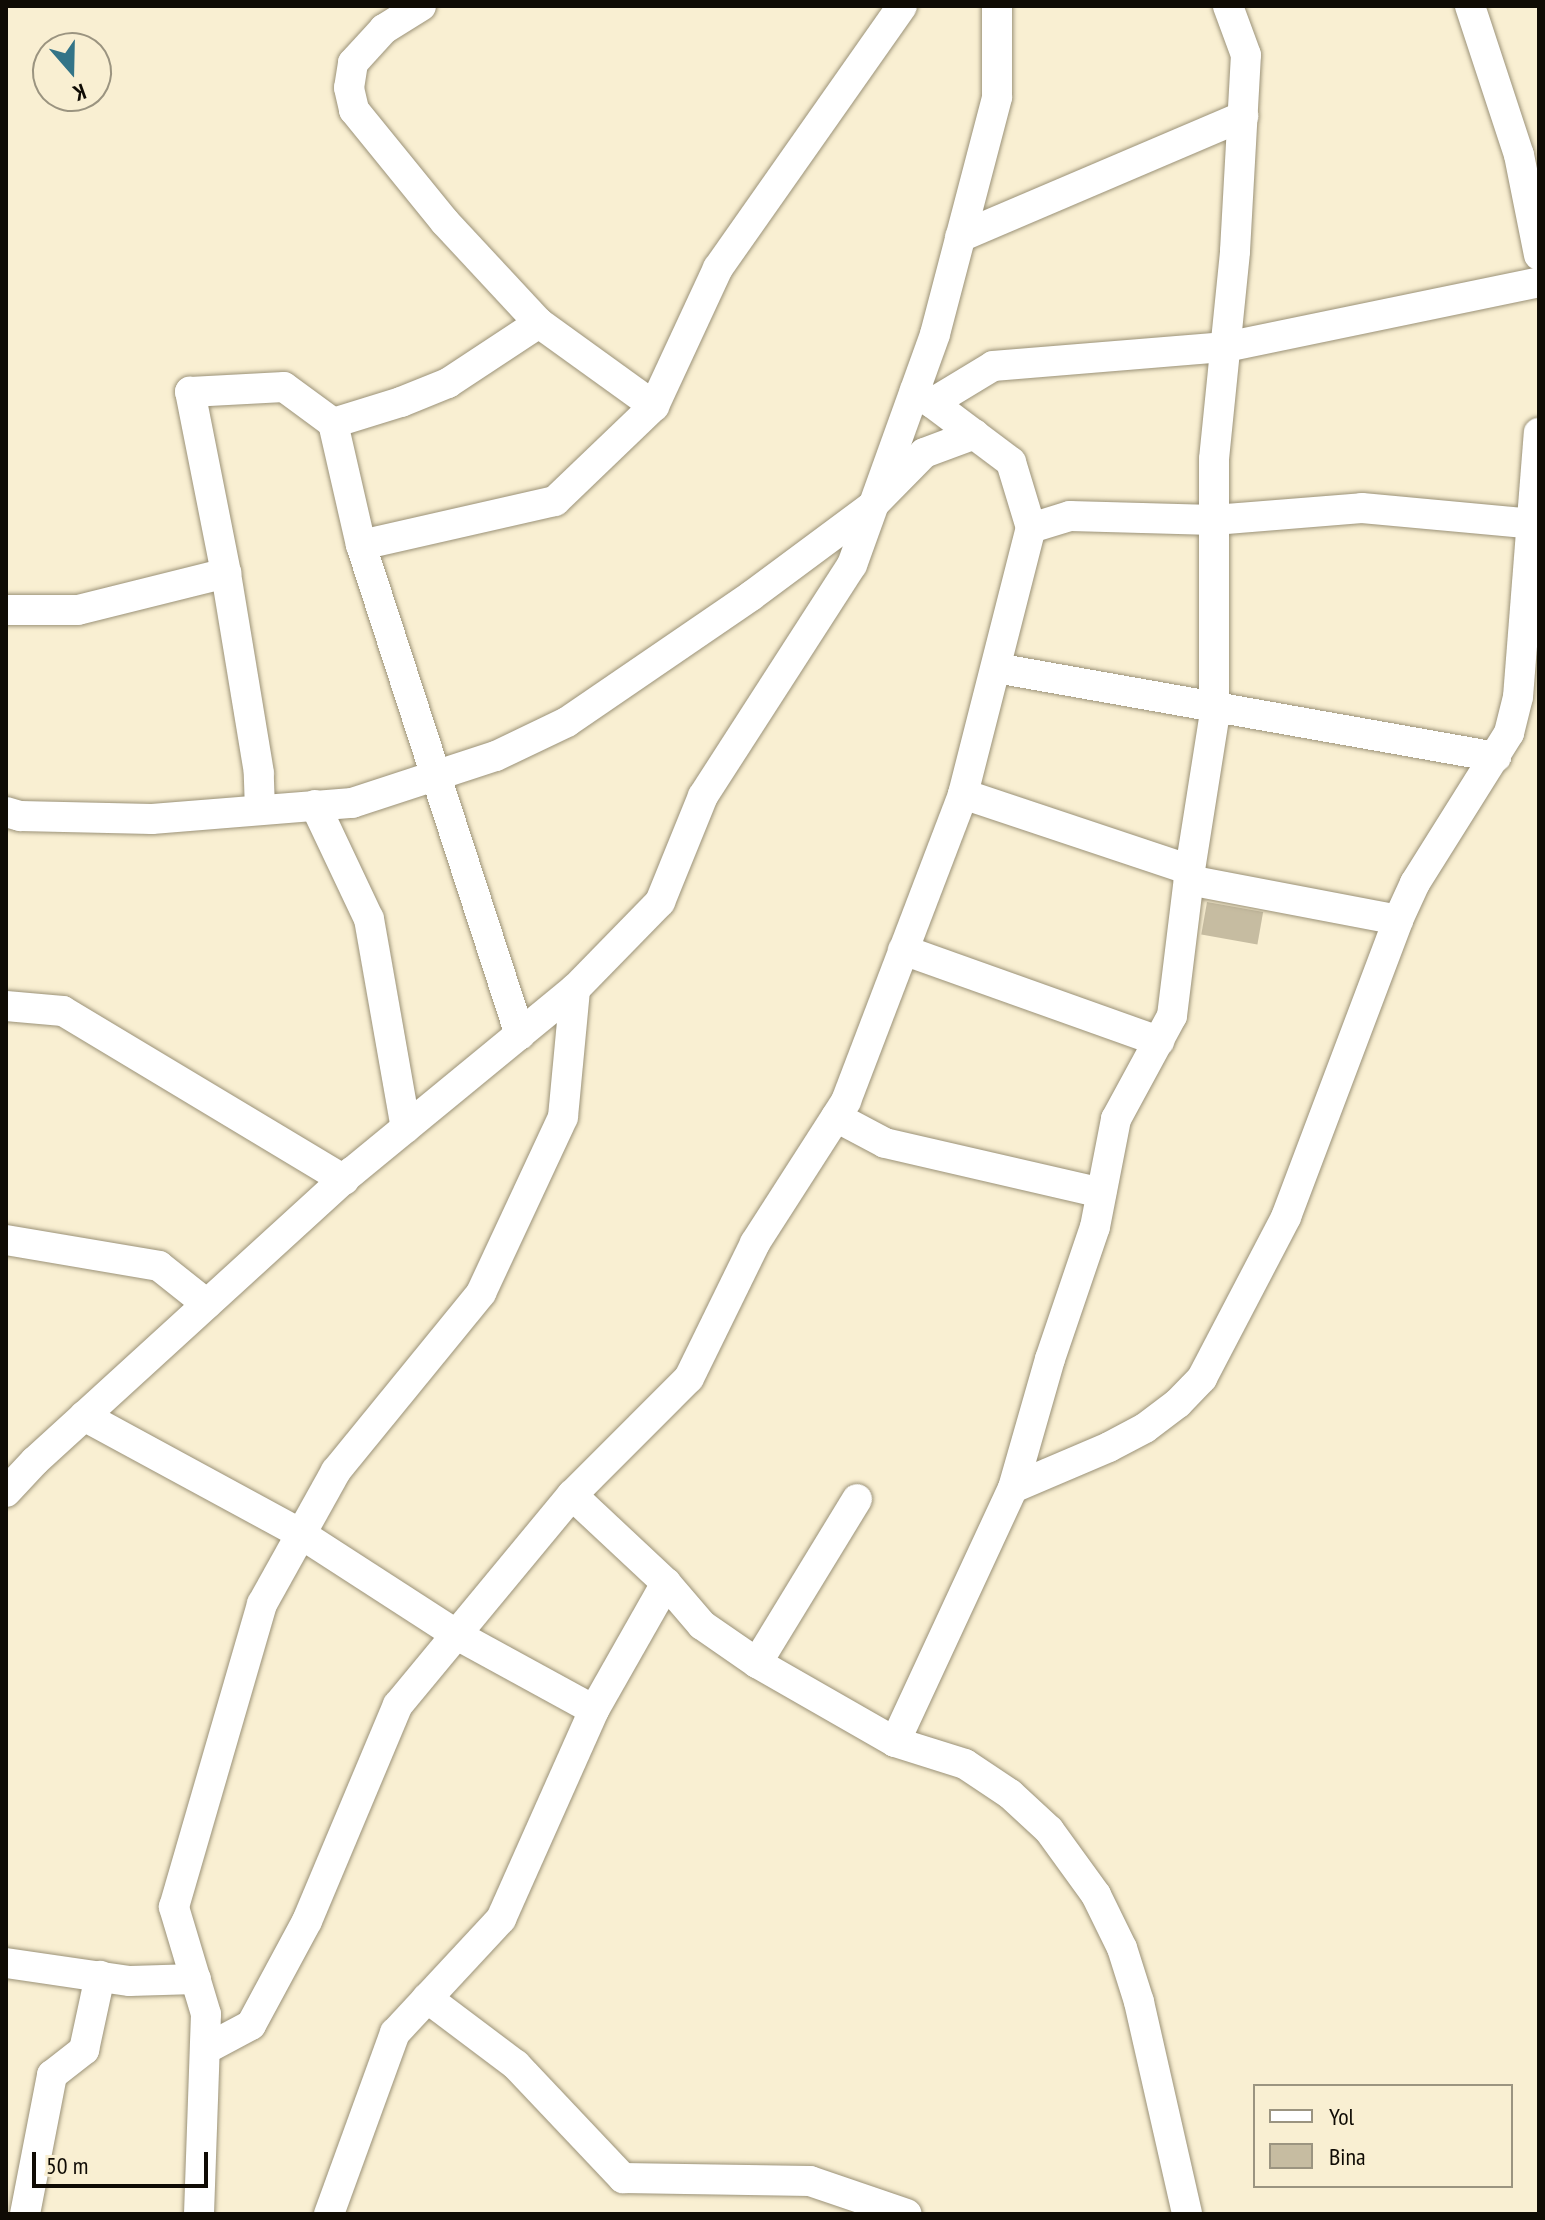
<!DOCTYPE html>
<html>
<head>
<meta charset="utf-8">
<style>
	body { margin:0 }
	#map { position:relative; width:1545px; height:2220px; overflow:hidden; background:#f9efd2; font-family:"PT Sans Narrow",sans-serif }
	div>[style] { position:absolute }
	.building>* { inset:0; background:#c6bca1; transform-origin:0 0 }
	.roads { filter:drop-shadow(0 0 2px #9b9278) drop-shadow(0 0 2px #9b9278) }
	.minor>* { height:30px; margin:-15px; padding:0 15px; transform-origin:15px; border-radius:15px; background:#fff }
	span { translate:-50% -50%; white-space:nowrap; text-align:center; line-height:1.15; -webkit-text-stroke:6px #f9efd2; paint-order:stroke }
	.frame { position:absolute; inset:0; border:8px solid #0f0b04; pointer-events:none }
	.legend { position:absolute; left:1253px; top:2084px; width:260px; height:104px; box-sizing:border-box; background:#f9efd2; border:2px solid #9b9480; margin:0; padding:10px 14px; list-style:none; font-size:24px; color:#0f0b04 }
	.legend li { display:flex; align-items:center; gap:16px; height:40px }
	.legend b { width:40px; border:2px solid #9b9480 }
	.north { position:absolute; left:32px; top:32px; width:80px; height:80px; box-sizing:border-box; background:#f9efd2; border:2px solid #9b9480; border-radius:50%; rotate:160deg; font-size:22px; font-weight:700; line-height:32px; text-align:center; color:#0f0b04 }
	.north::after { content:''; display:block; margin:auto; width:28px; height:36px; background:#337487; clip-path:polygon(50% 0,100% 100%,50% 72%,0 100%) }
	.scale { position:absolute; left:32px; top:2152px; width:176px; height:36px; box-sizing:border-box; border:4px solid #0f0b04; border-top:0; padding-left:10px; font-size:24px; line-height:28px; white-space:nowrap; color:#0f0b04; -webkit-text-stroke:6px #f9efd2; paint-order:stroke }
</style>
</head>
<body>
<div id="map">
	<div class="building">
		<div style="left:1207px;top:902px;width:57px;height:33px;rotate:10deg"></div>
	</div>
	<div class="roads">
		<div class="minor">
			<div style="left:421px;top:6px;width:44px;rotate:148.1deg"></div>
			<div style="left:384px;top:29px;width:46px;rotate:132.4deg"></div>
			<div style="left:353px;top:63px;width:25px;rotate:99deg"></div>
			<div style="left:349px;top:88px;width:23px;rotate:77deg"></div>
			<div style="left:354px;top:110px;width:144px;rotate:50.9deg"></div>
			<div style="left:445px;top:222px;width:138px;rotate:47.1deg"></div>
			<div style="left:539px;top:323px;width:142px;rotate:35.8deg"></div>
			<div style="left:1470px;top:6px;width:157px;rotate:71.8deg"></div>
			<div style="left:1519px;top:155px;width:102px;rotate:78.7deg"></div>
			<div style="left:960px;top:237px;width:308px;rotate:-23.1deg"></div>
			<div style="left:932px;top:403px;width:71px;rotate:-31.2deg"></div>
			<div style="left:993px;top:366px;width:234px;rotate:-4.7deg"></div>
			<div style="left:1226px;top:347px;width:320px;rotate:-11.7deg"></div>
			<div style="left:333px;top:423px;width:71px;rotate:-17.2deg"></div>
			<div style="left:401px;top:402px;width:51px;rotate:-22deg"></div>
			<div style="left:448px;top:383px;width:109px;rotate:-33.4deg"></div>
			<div style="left:1031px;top:528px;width:41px;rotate:-17.1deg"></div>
			<div style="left:1070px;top:516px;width:144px;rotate:1.6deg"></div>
			<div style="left:1214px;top:520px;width:148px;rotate:-4.6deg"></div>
			<div style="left:1362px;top:508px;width:173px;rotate:5.3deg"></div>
			<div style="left:361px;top:545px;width:199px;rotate:-12.8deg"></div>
			<div style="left:555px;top:501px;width:137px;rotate:-43.8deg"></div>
			<div style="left:654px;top:406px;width:152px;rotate:-65.1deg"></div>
			<div style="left:718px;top:268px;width:320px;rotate:-54.9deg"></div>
			<div style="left:6px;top:610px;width:72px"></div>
			<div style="left:78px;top:610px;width:153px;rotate:-14deg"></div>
			<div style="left:996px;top:668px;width:508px;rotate:10.09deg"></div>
			<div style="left:963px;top:794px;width:239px;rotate:18.5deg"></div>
			<div style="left:315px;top:805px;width:126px;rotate:64.7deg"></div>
			<div style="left:369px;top:919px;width:212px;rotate:80deg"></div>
			<div style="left:260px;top:810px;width:37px;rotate:-92deg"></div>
			<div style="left:259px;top:773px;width:203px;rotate:-99.4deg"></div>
			<div style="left:226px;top:573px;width:185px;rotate:-101.2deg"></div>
			<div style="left:190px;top:392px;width:94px;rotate:-3deg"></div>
			<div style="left:284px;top:387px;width:61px;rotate:36.3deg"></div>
			<div style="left:333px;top:423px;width:125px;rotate:77.1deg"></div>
			<div style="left:361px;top:545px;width:515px;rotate:72.02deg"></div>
			<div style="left:6px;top:812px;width:15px;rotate:16deg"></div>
			<div style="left:20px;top:816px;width:132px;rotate:1.3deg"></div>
			<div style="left:152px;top:819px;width:201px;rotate:-4.6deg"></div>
			<div style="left:352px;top:803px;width:151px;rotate:-18.1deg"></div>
			<div style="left:496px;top:756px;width:79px;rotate:-25.6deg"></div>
			<div style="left:567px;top:722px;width:223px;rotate:-34.4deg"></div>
			<div style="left:751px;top:596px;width:151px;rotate:-36.6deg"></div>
			<div style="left:872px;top:506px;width:74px;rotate:-45.5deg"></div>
			<div style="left:924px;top:453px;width:54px;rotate:-20.4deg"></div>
			<div style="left:1189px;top:880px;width:213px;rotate:10.8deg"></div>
			<div style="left:903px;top:950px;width:272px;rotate:19.6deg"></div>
			<div style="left:6px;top:1006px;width:57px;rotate:5deg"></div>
			<div style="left:63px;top:1011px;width:328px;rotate:31deg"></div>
			<div style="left:836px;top:1117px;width:55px;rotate:28deg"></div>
			<div style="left:885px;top:1143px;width:222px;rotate:13deg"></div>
			<div style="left:6px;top:1240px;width:155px;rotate:9.6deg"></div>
			<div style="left:159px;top:1266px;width:61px;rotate:38.4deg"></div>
			<div style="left:84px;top:1416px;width:247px;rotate:28.5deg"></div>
			<div style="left:301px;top:1534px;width:186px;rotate:32.9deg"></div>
			<div style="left:457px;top:1635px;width:156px;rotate:28.7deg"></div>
			<div style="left:1013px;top:1488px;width:134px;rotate:-74deg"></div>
			<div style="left:1050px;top:1359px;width:139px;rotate:-71.2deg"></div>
			<div style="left:1095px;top:1227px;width:110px;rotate:-79deg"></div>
			<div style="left:1116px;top:1119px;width:117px;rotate:-61.5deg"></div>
			<div style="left:1172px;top:1016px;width:147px;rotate:-83deg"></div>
			<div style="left:1190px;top:870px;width:153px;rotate:-81deg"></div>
			<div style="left:1214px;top:719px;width:260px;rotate:-90deg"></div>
			<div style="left:1214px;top:459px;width:209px;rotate:-84.2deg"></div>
			<div style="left:1235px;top:251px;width:196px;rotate:-86.8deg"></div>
			<div style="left:1246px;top:55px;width:52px;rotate:-110.2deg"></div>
			<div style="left:6px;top:1492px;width:42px;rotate:-46.9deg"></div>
			<div style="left:35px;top:1461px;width:429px;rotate:-42.4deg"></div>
			<div style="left:352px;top:1172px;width:288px;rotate:-39.4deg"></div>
			<div style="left:575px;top:989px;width:122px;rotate:-45.7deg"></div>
			<div style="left:660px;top:902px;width:114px;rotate:-67.9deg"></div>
			<div style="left:703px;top:796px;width:275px;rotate:-57.2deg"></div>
			<div style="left:852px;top:565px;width:245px;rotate:-70.2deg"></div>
			<div style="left:935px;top:334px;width:245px;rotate:-75.3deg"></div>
			<div style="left:997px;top:97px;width:91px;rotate:-90deg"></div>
			<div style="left:572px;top:1495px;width:129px;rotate:43.1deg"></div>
			<div style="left:666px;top:1583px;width:55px;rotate:49.4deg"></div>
			<div style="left:702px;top:1625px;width:67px;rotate:34.6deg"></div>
			<div style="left:757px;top:1663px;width:159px;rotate:29.8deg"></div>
			<div style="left:895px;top:1742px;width:280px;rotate:-65.1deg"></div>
			<div style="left:1013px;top:1488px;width:104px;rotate:-23.1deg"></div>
			<div style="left:1109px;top:1447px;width:41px;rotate:-27.8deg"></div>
			<div style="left:1145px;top:1428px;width:41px;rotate:-37.1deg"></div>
			<div style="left:1178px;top:1403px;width:35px;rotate:-46deg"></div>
			<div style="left:1202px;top:1378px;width:182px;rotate:-62.4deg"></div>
			<div style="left:1286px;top:1217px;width:317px;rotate:-69.3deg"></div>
			<div style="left:1398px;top:920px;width:41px;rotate:-65.3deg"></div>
			<div style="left:1415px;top:883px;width:177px;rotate:-57.9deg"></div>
			<div style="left:1509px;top:733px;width:37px;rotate:-76deg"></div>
			<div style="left:1518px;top:697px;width:265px;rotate:-85.5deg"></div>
			<div style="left:757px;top:1663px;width:192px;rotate:-58.6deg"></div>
			<div style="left:895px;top:1742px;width:73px;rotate:17.4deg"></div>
			<div style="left:965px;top:1764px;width:54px;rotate:33.7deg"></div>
			<div style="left:1010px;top:1794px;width:53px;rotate:42.7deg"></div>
			<div style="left:1049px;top:1830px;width:80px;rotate:54.1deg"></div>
			<div style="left:1096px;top:1895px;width:59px;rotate:63.9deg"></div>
			<div style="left:1122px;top:1948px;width:57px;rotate:72.5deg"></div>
			<div style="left:1139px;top:2002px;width:217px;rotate:77.2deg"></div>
			<div style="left:6px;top:1963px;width:125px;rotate:8.3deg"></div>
			<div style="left:130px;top:1981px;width:66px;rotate:-1.7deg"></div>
			<div style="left:427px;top:1998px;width:111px;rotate:37deg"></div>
			<div style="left:516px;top:2065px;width:156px;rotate:46.6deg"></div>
			<div style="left:623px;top:2178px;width:187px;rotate:0.9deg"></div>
			<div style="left:810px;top:2181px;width:102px;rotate:18.8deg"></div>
			<div style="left:206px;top:2049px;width:51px;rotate:-28.1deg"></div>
			<div style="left:251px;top:2025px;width:118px;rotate:-61.7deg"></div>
			<div style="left:307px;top:1921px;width:234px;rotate:-67.2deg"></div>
			<div style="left:398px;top:1705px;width:273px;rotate:-50.4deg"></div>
			<div style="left:572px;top:1495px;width:165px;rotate:-45deg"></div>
			<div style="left:689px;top:1378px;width:150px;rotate:-63.9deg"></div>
			<div style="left:755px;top:1243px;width:169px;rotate:-57.3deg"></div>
			<div style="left:846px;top:1101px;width:329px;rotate:-69.1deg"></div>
			<div style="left:963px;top:794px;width:275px;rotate:-75.7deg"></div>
			<div style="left:1031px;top:528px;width:69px;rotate:-106.9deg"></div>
			<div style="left:1011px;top:462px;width:120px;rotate:-143.1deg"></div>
			<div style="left:25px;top:2214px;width:142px;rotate:-79deg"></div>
			<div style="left:52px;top:2075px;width:41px;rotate:-38deg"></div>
			<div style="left:84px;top:2050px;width:76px;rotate:-77.8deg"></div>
			<div style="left:199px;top:2214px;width:200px;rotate:-88deg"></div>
			<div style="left:206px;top:2014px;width:112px;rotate:-106.7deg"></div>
			<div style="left:174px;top:1907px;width:316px;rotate:-73.8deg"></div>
			<div style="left:262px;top:1604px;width:152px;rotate:-60.9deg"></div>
			<div style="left:336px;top:1471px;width:230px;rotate:-50.8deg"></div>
			<div style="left:481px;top:1293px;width:194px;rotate:-65deg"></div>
			<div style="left:563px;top:1117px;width:129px;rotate:-84.6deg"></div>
			<div style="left:329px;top:2214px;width:193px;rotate:-70deg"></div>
			<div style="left:395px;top:2033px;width:156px;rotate:-47.1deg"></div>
			<div style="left:501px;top:1919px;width:229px;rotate:-66deg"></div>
			<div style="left:594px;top:1710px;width:146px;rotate:-60.4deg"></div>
		</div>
	</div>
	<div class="frame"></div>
	<ul class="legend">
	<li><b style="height:10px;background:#fff"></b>Yol</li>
	<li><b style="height:22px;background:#c6bca1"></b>Bina</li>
	</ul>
	<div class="north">K</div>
	<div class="scale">50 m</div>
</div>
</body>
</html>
